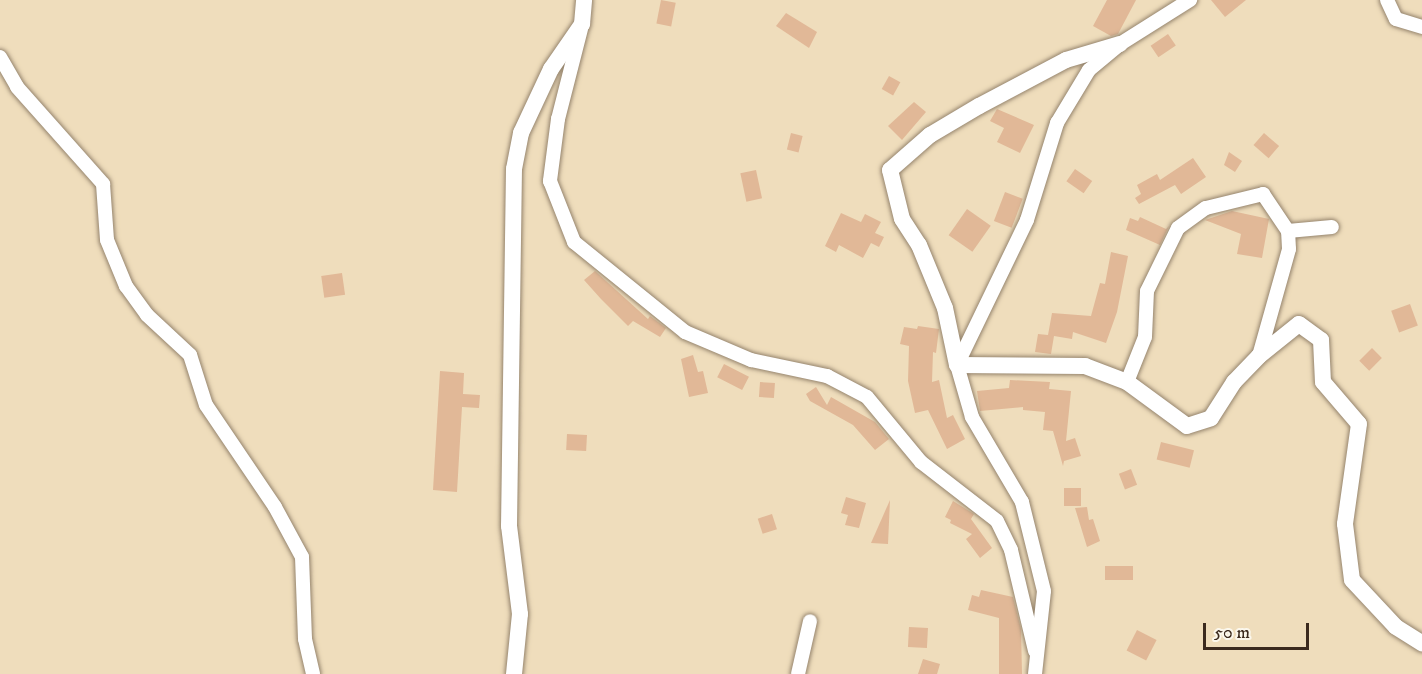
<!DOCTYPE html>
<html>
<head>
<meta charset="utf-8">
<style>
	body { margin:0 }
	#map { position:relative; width:1422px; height:674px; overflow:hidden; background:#efddbc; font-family:"IM FELL DW Pica",serif }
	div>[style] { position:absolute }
	.building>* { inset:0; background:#e1b897; transform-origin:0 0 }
	.roads { filter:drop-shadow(0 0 2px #95846d) drop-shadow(0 0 2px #95846d) }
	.minor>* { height:14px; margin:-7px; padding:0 7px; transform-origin:7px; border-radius:7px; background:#fff }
	.tertiary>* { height:16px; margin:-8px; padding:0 8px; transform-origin:8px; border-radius:8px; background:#fff }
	span { translate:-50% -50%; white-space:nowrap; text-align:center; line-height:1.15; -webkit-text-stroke:5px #fbf7ec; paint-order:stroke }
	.scale { position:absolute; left:1203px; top:623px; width:106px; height:27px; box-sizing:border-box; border:3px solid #3b2a1e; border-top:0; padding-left:8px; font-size:18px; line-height:21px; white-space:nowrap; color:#3b2a1e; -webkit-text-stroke:4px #fbf7ec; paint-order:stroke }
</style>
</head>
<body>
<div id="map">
	<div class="building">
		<div style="left:661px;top:0;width:15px;height:24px;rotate:11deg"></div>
		<div style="clip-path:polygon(1107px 0,1136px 0,1118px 34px,1111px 36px,1093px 26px)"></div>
		<div style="clip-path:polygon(1211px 0,1246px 0,1225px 17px)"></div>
		<div style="clip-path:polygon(786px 13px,817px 32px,809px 48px,776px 26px)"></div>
		<div style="left:1168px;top:34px;width:14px;height:21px;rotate:56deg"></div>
		<div style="left:889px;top:76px;width:13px;height:15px;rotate:29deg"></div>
		<div style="clip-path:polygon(914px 102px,926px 112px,902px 140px,888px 126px)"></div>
		<div style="clip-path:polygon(997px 109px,1034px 125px,1020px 153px,997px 142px,1004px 128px,990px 121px)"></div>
		<div style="left:791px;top:133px;width:12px;height:17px;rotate:14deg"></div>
		<div style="left:1264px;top:133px;width:20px;height:16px;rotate:41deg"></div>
		<div style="clip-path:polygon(1229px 152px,1242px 161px,1235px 172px,1224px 165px)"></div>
		<div style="clip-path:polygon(1193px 158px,1206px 177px,1181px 194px,1175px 185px,1139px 204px,1135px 198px,1141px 194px,1137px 185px,1157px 174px,1160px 180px)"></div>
		<div style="left:1075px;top:169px;width:21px;height:15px;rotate:35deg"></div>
		<div style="left:756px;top:170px;width:29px;height:16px;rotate:78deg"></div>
		<div style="left:1005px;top:192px;width:19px;height:31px;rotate:21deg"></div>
		<div style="left:967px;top:209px;width:29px;height:32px;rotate:35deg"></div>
		<div style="clip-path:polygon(1232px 211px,1269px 219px,1262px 258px,1237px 254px,1241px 234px,1205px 220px)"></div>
		<div style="clip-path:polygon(841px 213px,861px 222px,865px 214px,881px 222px,875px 233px,884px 237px,879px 247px,871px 243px,863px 258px,839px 245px,836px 252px,825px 246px)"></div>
		<div style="clip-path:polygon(1140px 217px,1166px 229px,1169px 226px,1160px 245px,1126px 230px,1130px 218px,1138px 221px)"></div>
		<div style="clip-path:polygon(1111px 252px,1128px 256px,1117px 312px,1106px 343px,1073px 332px,1072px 339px,1054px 336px,1051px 354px,1035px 352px,1038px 334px,1048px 335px,1052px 313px,1091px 316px,1100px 283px,1105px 284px)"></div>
		<div style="clip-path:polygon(595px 271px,648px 319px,650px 316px,666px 328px,660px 337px,633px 321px,628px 326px,601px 299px,584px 280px)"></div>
		<div style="left:342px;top:273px;width:22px;height:21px;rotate:82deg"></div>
		<div style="left:1410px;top:304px;width:23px;height:20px;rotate:70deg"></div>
		<div style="clip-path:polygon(918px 326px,939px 329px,936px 353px,933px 352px,932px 382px,939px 380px,947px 418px,953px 415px,965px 439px,947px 449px,928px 410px,915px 413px,908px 381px,909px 346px,900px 344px,904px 327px,917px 329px)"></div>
		<div style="left:1372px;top:348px;width:14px;height:18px;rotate:45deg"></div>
		<div style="clip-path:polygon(693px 355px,698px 372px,703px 371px,708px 393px,689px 397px,681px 359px)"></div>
		<div style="left:724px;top:364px;width:28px;height:15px;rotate:27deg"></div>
		<div style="clip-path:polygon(440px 371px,464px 373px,463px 394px,480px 395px,479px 408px,462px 407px,457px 492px,433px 490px)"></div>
		<div style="clip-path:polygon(1010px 380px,1050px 382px,1049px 389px,1071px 391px,1066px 441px,1075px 438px,1081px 456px,1064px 461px,1063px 466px,1053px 431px,1043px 430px,1045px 412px,1023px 410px,1023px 407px,980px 411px,977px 391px,1009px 388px)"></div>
		<div style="left:760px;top:382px;width:15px;height:15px;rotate:4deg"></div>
		<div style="clip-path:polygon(816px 387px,827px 405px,831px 397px,875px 422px,889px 439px,875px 450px,853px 425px,810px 401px,806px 394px)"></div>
		<div style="left:567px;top:434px;width:20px;height:16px;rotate:3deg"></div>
		<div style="left:1161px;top:442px;width:34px;height:18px;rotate:14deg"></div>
		<div style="left:1131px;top:469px;width:17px;height:13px;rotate:69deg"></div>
		<div style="left:1081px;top:488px;width:18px;height:17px;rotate:90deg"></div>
		<div style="clip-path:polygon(846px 497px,866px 503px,859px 528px,845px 525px,848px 515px,841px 513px)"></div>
		<div style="clip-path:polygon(890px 500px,888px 544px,871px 543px)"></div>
		<div style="clip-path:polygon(953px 501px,974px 514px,971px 519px,992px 548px,980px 558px,966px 539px,972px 534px,950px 523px,951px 520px,945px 517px)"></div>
		<div style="clip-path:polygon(1087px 507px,1089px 520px,1093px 519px,1100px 541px,1087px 547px,1075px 508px)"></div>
		<div style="left:772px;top:514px;width:16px;height:15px;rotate:72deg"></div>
		<div style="left:1105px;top:566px;width:28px;height:14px"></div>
		<div style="clip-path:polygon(981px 590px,1013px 597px,1021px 629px,1022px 674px,999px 674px,999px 618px,968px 610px,972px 595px,979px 597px)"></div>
		<div style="left:909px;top:627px;width:19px;height:20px;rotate:3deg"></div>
		<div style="left:1137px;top:630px;width:22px;height:23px;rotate:27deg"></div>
		<div style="clip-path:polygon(923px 659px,940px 664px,937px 674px,918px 674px)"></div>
	</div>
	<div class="roads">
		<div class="minor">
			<div style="left:1387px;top:0;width:21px;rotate:65deg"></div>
			<div style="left:1396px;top:19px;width:27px;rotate:17deg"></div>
			<div style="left:581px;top:29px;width:93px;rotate:104.3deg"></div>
			<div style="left:558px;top:119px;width:63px;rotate:97.4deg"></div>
			<div style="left:550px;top:181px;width:66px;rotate:68.5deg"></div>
			<div style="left:574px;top:242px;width:143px;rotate:39deg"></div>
			<div style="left:685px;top:332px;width:72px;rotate:23deg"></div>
			<div style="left:751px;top:360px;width:78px;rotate:11.9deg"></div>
			<div style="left:827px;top:376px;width:45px;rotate:27.7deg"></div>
			<div style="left:867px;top:397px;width:85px;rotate:50.3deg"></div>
			<div style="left:921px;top:462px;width:96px;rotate:37.8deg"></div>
			<div style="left:997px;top:521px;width:32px;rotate:64deg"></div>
			<div style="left:1011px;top:550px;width:104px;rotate:76.6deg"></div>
			<div style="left:0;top:57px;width:34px;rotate:60deg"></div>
			<div style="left:17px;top:87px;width:130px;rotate:48.4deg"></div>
			<div style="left:103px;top:184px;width:56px;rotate:85.9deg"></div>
			<div style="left:107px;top:240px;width:50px;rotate:67.6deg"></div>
			<div style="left:126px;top:286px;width:36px;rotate:54deg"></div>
			<div style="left:147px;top:315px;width:59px;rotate:42.9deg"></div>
			<div style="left:190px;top:355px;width:52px;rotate:72.3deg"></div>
			<div style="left:206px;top:405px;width:123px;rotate:55.9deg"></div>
			<div style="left:275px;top:507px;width:57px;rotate:61.6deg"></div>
			<div style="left:302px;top:557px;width:82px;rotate:87.9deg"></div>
			<div style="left:305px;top:639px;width:36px;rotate:77deg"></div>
			<div style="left:1259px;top:356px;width:111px;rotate:-74.3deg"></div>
			<div style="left:1289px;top:249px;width:18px;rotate:-93deg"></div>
			<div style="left:1127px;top:382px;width:48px;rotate:-68.2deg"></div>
			<div style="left:1145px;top:337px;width:46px;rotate:-87.5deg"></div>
			<div style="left:1147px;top:291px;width:70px;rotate:-63.8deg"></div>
			<div style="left:1178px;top:228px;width:34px;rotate:-36deg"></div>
			<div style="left:1206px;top:208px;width:59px;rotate:-13.8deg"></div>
			<div style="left:1263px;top:194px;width:45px;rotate:56deg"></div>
			<div style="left:1288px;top:231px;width:44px;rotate:-5.2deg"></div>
			<div style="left:798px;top:674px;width:54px;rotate:-77.2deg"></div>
			<div style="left:1035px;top:674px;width:83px;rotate:-83.8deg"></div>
			<div style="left:1044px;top:591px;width:92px;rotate:-103.9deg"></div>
			<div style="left:1022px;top:502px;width:99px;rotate:-120.5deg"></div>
			<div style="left:972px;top:417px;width:54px;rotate:-106.1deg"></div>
			<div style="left:957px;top:365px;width:161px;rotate:-64.2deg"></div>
			<div style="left:1027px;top:220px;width:102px;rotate:-72.8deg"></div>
			<div style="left:1057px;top:123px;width:62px;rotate:-58.9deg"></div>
			<div style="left:1089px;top:70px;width:40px;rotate:-40deg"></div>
			<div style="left:1120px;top:44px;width:83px;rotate:-32.2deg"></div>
		</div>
		<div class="tertiary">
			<div style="left:1120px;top:44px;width:56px;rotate:163.5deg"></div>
			<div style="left:1066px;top:60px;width:98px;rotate:152.1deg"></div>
			<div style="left:979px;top:106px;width:57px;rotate:149.4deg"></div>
			<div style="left:930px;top:135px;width:53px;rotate:138.8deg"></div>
			<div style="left:890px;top:170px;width:50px;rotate:76.2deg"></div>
			<div style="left:902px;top:219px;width:31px;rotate:57deg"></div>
			<div style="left:919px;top:245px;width:68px;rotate:67.6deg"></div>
			<div style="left:945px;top:308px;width:58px;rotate:78.1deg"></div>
			<div style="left:957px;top:365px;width:128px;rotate:0.4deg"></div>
			<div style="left:1085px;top:366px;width:45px;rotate:20.9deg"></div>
			<div style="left:1127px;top:382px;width:74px;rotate:36.3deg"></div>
			<div style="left:1187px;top:426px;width:25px;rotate:-18deg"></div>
			<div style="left:1211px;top:418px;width:43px;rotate:-57.4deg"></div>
			<div style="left:1234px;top:382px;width:36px;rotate:-46deg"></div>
			<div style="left:1259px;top:356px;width:51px;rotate:-38.7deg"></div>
			<div style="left:1299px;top:324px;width:27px;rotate:36deg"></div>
			<div style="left:1321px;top:340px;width:42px;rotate:87.3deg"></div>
			<div style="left:1323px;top:382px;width:55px;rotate:49.4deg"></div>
			<div style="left:1359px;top:424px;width:101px;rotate:98deg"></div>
			<div style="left:1345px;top:524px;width:56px;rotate:82.9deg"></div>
			<div style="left:1352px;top:580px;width:64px;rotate:46.9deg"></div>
			<div style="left:1396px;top:627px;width:31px;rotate:32deg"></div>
			<div style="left:514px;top:674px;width:60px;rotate:-84.3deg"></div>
			<div style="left:520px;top:614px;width:89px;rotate:-97.1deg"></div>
			<div style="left:509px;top:526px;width:357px;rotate:-89.2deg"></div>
			<div style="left:514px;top:169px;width:37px;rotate:-79deg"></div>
			<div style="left:521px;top:133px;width:71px;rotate:-64.9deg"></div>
			<div style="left:551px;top:69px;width:55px;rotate:-55.4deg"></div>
			<div style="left:582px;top:24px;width:24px;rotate:-85deg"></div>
		</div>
	</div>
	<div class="scale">50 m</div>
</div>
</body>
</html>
